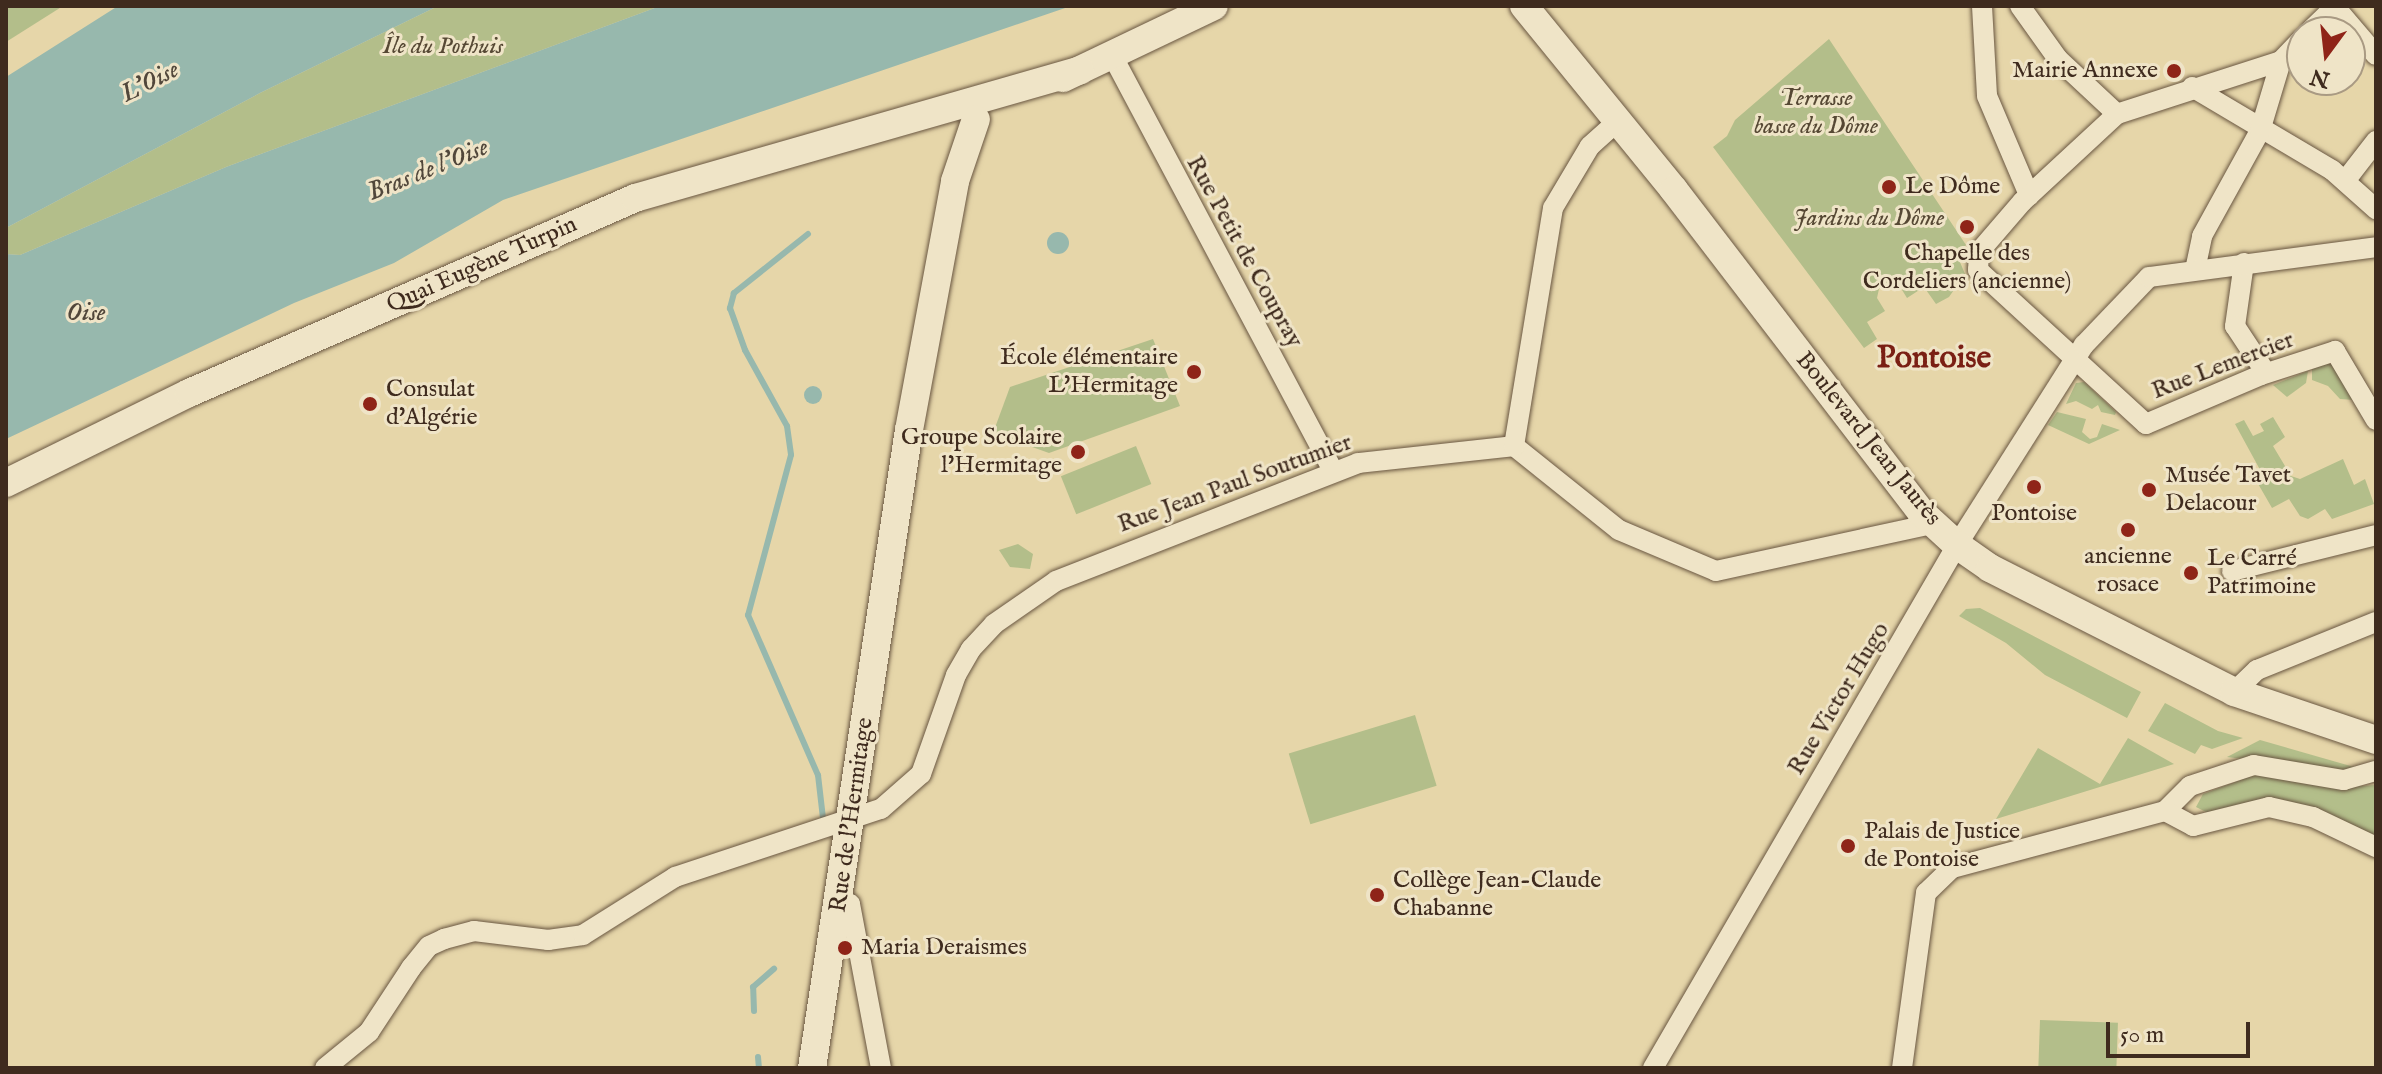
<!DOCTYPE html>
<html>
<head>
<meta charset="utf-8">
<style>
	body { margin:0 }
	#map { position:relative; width:2382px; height:1074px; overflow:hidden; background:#e6d6a9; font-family:"IM FELL English",serif }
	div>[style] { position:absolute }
	.green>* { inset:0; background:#b3be8a; transform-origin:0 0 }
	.water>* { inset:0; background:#97b8ad }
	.round { border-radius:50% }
	.stream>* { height:6px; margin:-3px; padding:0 3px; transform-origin:3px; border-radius:3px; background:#97b8ad }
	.roads { filter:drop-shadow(0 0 2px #695641) drop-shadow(0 0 2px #695641) }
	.street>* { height:20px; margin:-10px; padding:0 10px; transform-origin:10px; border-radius:10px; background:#efe4c7 }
	.secondary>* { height:28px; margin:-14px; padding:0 14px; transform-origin:14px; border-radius:14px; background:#efe4c7 }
	.dots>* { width:22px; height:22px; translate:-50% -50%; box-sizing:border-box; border:4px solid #efe4c7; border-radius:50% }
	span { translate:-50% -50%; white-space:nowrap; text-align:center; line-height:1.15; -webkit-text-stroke:6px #efe4c7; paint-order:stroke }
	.park-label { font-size:24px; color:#564834; font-style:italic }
	.poi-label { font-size:24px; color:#3f2b1e }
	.right { translate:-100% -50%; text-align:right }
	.left { translate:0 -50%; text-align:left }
	.street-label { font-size:24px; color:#3f2b1e }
	.water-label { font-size:26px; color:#51473b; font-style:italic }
	.district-label { font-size:32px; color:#7a1f14; font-weight:700 }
	.frame { position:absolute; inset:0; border:8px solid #3f2b1e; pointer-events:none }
	.north { position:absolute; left:2286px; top:16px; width:80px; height:80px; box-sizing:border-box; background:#efe4c7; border:2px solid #a99a83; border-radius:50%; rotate:195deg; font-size:22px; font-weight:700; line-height:32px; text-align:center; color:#3f2b1e }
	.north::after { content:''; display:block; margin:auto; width:28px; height:36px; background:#8f2418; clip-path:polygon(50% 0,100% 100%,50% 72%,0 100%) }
	.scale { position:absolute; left:2106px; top:1022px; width:144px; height:36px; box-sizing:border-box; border:4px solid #3f2b1e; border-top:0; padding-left:10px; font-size:24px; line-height:28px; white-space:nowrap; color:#3f2b1e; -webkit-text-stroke:6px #efe4c7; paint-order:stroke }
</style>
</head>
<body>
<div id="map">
	<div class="green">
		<div style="clip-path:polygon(6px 6px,63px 6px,6px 42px)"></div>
		<div style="clip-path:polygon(438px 6px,660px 6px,226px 167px,20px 255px,6px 254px,6px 228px,260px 93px)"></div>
		<div style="clip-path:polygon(1829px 39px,1966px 245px,1957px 255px,1965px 274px,1949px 297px,1936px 304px,1924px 287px,1907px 298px,1899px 285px,1890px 283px,1879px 289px,1877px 298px,1885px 311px,1867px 322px,1877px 339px,1864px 348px,1713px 147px,1727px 136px,1735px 120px)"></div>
		<div style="clip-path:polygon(1153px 339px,1180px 406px,1049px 453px,993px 433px,1010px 387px)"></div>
		<div style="clip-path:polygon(2328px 363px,2333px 365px,2355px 400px,2340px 399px,2328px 386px,2312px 380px,2312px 369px)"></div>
		<div style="clip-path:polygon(2308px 371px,2306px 383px,2287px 397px,2273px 385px)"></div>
		<div style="clip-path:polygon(2084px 382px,2116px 412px,2115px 415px,2101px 412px,2098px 405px,2092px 409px,2076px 401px,2066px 404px,2076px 383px)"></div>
		<div style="clip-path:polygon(2057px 412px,2086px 419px,2082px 432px,2090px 439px,2097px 437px,2102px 424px,2120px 430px,2089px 444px,2048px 425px)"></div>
		<div style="clip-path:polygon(2273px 417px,2285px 437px,2273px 446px,2291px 476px,2300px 479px,2343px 459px,2354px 485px,2365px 479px,2374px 504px,2332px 519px,2325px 509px,2308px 519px,2300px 516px,2289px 499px,2272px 508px,2257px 482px,2264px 477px,2235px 424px,2244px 420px,2253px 436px,2264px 431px,2260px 424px)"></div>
		<div style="left:1136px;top:446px;width:41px;height:81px;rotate:68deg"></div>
		<div style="clip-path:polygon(1018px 544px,1033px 554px,1030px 569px,1010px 567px,999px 550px)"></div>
		<div style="clip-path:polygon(1980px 608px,2141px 692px,2127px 718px,2045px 675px,2006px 643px,1959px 616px,1966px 609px)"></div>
		<div style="clip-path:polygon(2165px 703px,2218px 731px,2243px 738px,2212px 749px,2201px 745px,2195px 754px,2148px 731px)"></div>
		<div style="left:1415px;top:715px;width:74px;height:132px;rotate:73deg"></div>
		<div style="clip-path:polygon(2128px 738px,2174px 764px,1996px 819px,2038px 748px,2100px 784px)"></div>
		<div style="clip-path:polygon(2260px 740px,2354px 767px,2338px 771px,2227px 757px)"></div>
		<div style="clip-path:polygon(2259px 773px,2343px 787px,2376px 785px,2376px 838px,2277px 799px,2208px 813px,2196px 807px,2203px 794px)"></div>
		<div style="left:2040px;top:1020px;width:78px;height:48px;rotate:2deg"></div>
	</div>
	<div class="water">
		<div style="clip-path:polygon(118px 6px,438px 6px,260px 93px,6px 228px,6px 77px)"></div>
		<div style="clip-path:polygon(660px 6px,1071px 6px,503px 200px,394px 263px,294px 303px,6px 439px,6px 254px,20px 255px,226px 167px)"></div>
		<div class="round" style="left:1047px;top:232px;width:22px;height:22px"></div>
		<div class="round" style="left:804px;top:386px;width:18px;height:18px"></div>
	</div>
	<div class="stream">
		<div style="left:808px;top:234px;width:95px;rotate:141.4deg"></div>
		<div style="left:734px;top:293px;width:16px;rotate:105deg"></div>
		<div style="left:730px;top:308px;width:45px;rotate:70.3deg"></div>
		<div style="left:745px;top:350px;width:87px;rotate:61.1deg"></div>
		<div style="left:787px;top:426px;width:29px;rotate:82deg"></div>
		<div style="left:791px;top:455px;width:166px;rotate:105deg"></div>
		<div style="left:748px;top:615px;width:175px;rotate:66.4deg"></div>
		<div style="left:818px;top:775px;width:43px;rotate:83.4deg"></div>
		<div style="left:754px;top:1011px;width:24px;rotate:-92deg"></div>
		<div style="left:753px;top:987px;width:28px;rotate:-41deg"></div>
		<div style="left:758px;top:1057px;width:11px;rotate:85deg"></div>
	</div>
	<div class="roads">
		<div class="street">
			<div style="left:1982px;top:6px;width:90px;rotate:86.8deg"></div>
			<div style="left:1987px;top:96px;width:108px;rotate:67deg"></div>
			<div style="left:2020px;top:6px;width:65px;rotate:54.4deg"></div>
			<div style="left:2058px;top:59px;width:81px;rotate:43deg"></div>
			<div style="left:2335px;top:7px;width:63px;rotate:49.5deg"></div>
			<div style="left:2309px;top:32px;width:37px;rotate:-44deg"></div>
			<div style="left:2302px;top:39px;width:30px;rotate:134deg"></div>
			<div style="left:2281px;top:61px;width:172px;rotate:162.1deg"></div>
			<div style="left:2117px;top:114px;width:129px;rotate:137.2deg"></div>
			<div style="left:2022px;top:202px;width:66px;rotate:130.7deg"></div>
			<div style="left:1979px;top:252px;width:18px;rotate:93deg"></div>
			<div style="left:1978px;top:270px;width:228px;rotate:42.5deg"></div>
			<div style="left:2146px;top:424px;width:125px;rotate:-23.1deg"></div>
			<div style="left:2261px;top:375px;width:78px;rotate:-18deg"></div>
			<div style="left:2335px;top:351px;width:80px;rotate:59.3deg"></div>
			<div style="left:1112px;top:55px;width:472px;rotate:62deg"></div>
			<div style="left:2192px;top:87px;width:163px;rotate:30.7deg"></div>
			<div style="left:2332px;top:170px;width:59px;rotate:41.6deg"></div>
			<div style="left:2345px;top:181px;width:51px;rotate:-52.2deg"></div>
			<div style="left:2244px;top:263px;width:64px;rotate:98.1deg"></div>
			<div style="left:2235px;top:326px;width:56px;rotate:56.6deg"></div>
			<div style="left:2195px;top:270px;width:35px;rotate:-78deg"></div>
			<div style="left:2202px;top:236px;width:120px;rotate:-61.1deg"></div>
			<div style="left:2260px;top:131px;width:73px;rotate:-73.3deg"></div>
			<div style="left:1514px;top:446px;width:134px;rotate:38.7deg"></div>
			<div style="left:1619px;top:530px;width:105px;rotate:22.9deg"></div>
			<div style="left:1716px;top:571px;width:221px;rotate:-12.3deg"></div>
			<div style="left:2232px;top:571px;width:148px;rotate:-14deg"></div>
			<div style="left:2234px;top:692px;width:32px;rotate:-44deg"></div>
			<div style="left:2257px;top:670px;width:128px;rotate:-22deg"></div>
			<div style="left:2165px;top:811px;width:35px;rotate:-45deg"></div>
			<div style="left:2190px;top:786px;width:67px;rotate:-18.2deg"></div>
			<div style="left:2254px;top:765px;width:91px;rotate:9.5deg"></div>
			<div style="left:2344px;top:780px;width:33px;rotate:-16deg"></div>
			<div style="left:840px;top:902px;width:10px;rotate:11deg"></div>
			<div style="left:850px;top:904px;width:167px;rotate:79.3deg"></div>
			<div style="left:325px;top:1068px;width:57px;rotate:-39.3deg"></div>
			<div style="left:369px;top:1032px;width:77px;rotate:-56.7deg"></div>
			<div style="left:411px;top:968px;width:28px;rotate:-51deg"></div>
			<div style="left:429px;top:946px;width:17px;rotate:-25deg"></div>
			<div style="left:444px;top:939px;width:31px;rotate:-15deg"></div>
			<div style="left:474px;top:931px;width:75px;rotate:6.9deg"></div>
			<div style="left:548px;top:940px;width:35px;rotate:-8deg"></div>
			<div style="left:583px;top:935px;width:109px;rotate:-32.2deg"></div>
			<div style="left:675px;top:877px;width:217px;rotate:-18.3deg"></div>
			<div style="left:881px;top:809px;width:53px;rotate:-41.2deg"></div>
			<div style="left:921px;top:774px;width:105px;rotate:-70.5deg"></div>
			<div style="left:956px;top:675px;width:30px;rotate:-60deg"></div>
			<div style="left:971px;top:649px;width:34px;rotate:-47deg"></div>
			<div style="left:994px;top:624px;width:75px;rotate:-34.7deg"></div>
			<div style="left:1056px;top:581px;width:324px;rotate:-21.3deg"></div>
			<div style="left:1358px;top:463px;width:157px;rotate:-6.2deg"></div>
			<div style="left:1514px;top:446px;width:241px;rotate:-80.7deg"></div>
			<div style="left:1553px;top:208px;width:72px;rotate:-59.2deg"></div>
			<div style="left:1590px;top:146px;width:38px;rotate:-42deg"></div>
			<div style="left:1653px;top:1068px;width:605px;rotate:-59.83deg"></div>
			<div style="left:1957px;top:545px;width:237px;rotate:-57.6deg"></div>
			<div style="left:2084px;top:345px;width:94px;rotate:-46.3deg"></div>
			<div style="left:2149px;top:277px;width:229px;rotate:-7.5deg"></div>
			<div style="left:1902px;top:1068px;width:177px;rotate:-82.2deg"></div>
			<div style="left:1926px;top:893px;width:36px;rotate:-44deg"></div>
			<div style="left:1952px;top:868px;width:220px;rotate:-15deg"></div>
			<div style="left:2165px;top:811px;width:32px;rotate:28deg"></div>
			<div style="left:2193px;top:826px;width:78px;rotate:-14deg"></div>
			<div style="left:2269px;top:807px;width:45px;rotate:12.8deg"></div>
			<div style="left:2313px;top:817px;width:70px;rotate:25.5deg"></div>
		</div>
		<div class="secondary">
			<div style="left:1524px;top:6px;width:237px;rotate:50.8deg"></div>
			<div style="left:1674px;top:190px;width:406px;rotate:52.5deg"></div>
			<div style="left:1921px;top:512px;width:49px;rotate:42.5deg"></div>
			<div style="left:1957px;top:545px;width:40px;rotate:34.9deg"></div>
			<div style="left:1990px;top:568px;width:274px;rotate:26.9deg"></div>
			<div style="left:2234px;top:692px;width:150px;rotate:18.7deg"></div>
			<div style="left:1063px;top:78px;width:167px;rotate:-25.5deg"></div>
			<div style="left:6px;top:483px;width:204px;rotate:-26.2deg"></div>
			<div style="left:189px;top:393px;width:487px;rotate:-23.6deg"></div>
			<div style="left:635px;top:198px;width:463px;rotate:-16deg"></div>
			<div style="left:812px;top:1068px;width:645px;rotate:-81.36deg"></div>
			<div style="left:909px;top:430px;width:253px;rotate:-79.5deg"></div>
			<div style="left:955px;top:181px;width:65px;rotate:-71.3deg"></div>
		</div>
	</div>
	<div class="dots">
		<div style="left:2174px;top:71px;background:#8f2418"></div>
		<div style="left:1889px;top:187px;background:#8f2418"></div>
		<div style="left:1967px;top:227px;background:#8f2418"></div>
		<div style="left:1194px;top:372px;background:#8f2418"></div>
		<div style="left:370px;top:404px;background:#8f2418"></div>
		<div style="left:1078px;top:452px;background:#8f2418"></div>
		<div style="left:2034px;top:487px;background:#8f2418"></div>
		<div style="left:2149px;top:490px;background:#8f2418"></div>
		<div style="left:2128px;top:530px;background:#8f2418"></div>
		<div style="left:2191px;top:573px;background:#8f2418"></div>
		<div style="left:1848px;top:846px;background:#8f2418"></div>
		<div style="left:1377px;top:895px;background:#8f2418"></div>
		<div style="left:845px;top:948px;background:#8f2418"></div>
	</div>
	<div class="park-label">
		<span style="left:443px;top:47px">Île du Pothuis</span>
		<span style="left:1816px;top:113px">Terrasse<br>basse du Dôme</span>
		<span style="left:1869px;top:219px">Jardins du Dôme</span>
	</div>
	<div class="poi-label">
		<span class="right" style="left:2158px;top:71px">Mairie Annexe</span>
		<span class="left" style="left:1905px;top:187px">Le Dôme</span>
		<span style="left:1967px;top:268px">Chapelle des<br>Cordeliers (ancienne)</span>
		<span class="right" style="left:1178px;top:372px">École élémentaire<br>L'Hermitage</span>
		<span class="left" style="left:386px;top:404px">Consulat<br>d'Algérie</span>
		<span class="right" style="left:1062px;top:452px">Groupe Scolaire<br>l'Hermitage</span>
		<span class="left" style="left:2165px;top:490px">Musée Tavet<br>Delacour</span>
		<span style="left:2034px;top:514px">Pontoise</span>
		<span style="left:2128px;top:571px">ancienne<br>rosace</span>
		<span class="left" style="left:2207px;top:573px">Le Carré<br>Patrimoine</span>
		<span class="left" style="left:1864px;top:846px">Palais de Justice<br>de Pontoise</span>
		<span class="left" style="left:1393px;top:895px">Collège Jean-Claude<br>Chabanne</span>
		<span class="left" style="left:861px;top:948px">Maria Deraismes</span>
	</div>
	<div class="street-label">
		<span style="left:1244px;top:252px;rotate:61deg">Rue Petit de Coupray</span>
		<span style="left:482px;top:265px;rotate:-24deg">Quai Eugène Turpin</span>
		<span style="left:2223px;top:366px;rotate:-21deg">Rue Lemercier</span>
		<span style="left:1868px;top:439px;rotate:51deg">Boulevard Jean Jaurès</span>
		<span style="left:1235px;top:484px;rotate:-20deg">Rue Jean Paul Soutumier</span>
		<span style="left:1839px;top:699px;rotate:-59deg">Rue Victor Hugo</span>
		<span style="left:852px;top:815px;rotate:-82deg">Rue de l'Hermitage</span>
	</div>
	<div class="water-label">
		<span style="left:150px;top:82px;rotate:-27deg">L'Oise</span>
		<span style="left:428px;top:170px;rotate:-22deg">Bras de l'Oise</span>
		<span style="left:86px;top:313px">Oise</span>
	</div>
	<div class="district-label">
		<span style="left:1934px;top:359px">Pontoise</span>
	</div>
	<div class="frame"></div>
	<div class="north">N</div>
	<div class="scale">50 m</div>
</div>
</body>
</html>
